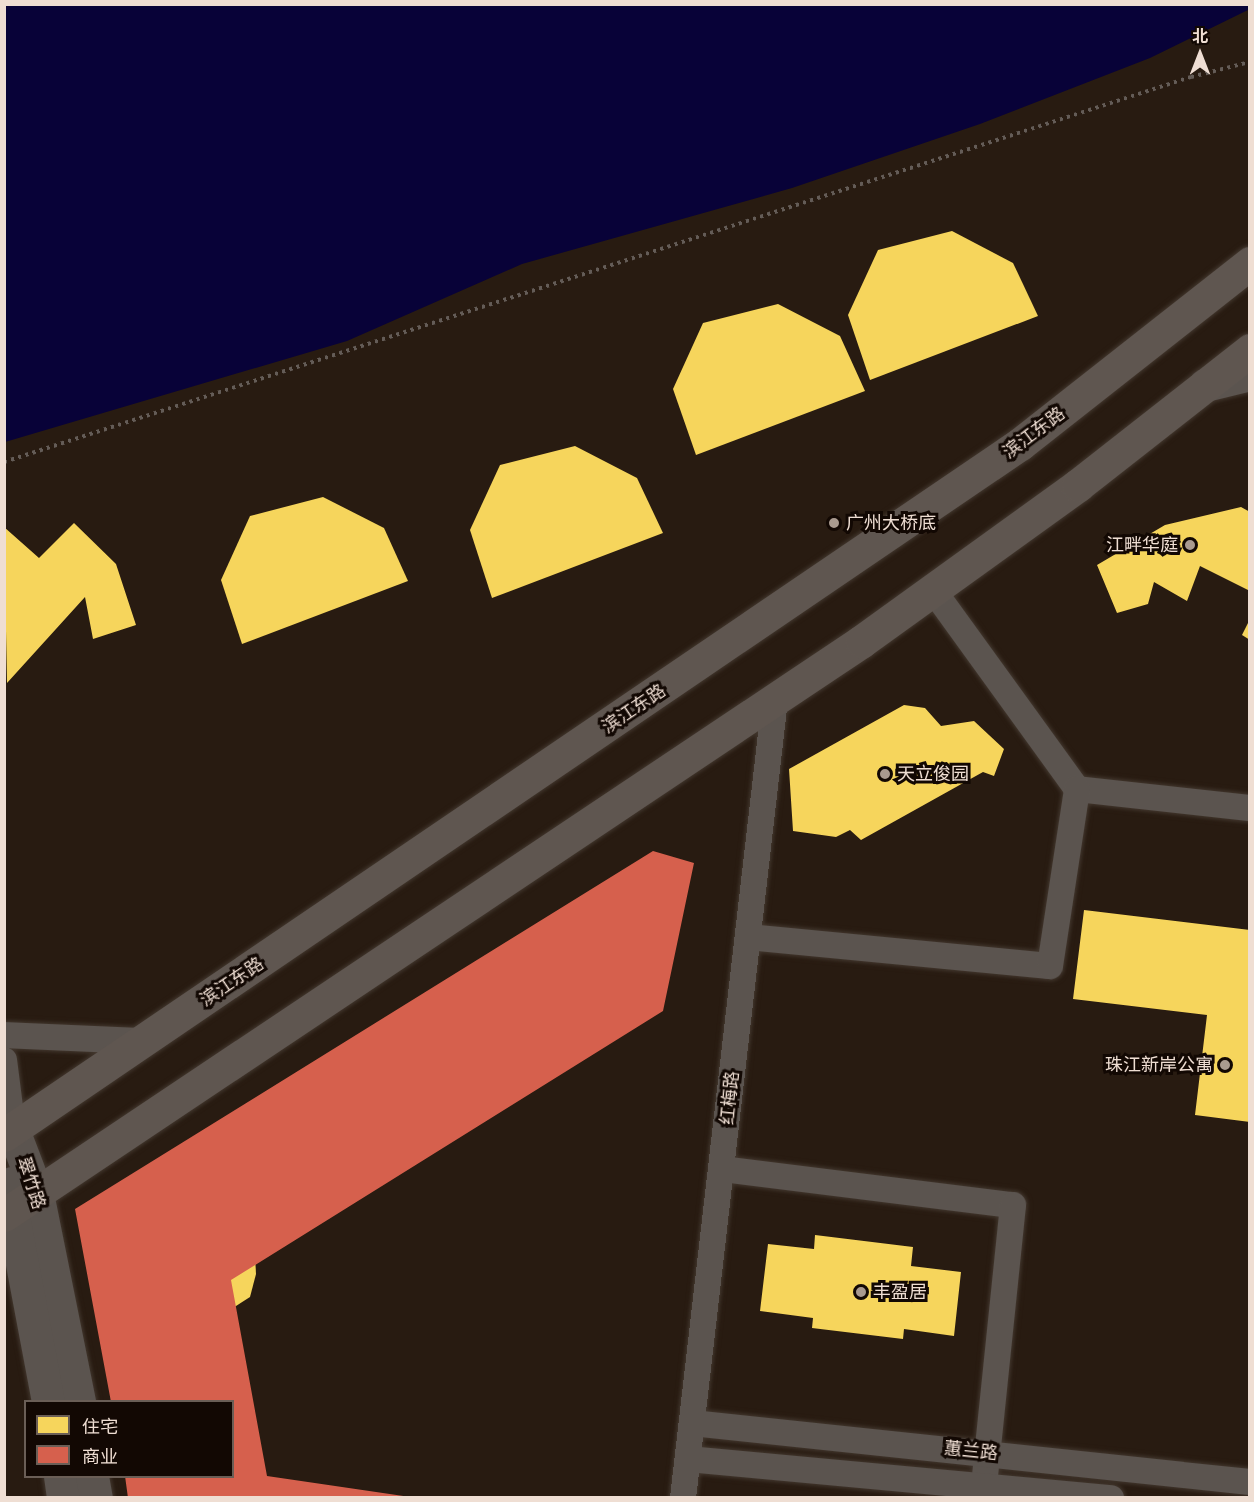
<!DOCTYPE html>
<html>
<head>
<meta charset="utf-8">
<style>
	body { margin:0 }
	#map { position:relative; width:1254px; height:1502px; overflow:hidden; background:#281b11; font-family:Quicksand,"Noto Sans SC",sans-serif }
	div>[style] { position:absolute }
	.water>* { inset:0; background:#080238 }
	.homes>* { inset:0; background:#f6d55c }
	.shops>* { inset:0; background:#d6604d }
	.path>* { height:4px; margin-top:-2px; transform-origin:0; background:repeating-linear-gradient(90deg,#645c57 0 3px,transparent 0 7.5px) }
	.roads { filter:drop-shadow(0 0 2px #42372e) drop-shadow(0 0 2px #42372e) }
	.minor>* { height:26px; margin:-13px; padding:0 13px; transform-origin:13px; border-radius:13px; background:#5b544f }
	.tertiary>* { height:33px; margin:-16.5px; padding:0 16.5px; transform-origin:16.5px; border-radius:16.5px; background:#5b544f }
	.secondary>* { height:33px; margin:-16.5px; padding:0 16.5px; transform-origin:16.5px; border-radius:16.5px; background:#5f5650 }
	.dots>* { width:16px; height:16px; translate:-50% -50%; box-sizing:border-box; border:3px solid #120803; border-radius:50% }
	span { translate:-50% -50%; white-space:nowrap; text-align:center; line-height:1.15; -webkit-text-stroke:6px #120803; paint-order:stroke }
	.street-label { font-size:18px; color:#efded3 }
	.poi-label { font-size:18px; color:#efded3 }
	.left { translate:0 -50%; text-align:left }
	.right { translate:-100% -50%; text-align:right }
	.frame { position:absolute; inset:0; border:6px solid #efded3; pointer-events:none }
	.legend { position:absolute; left:24px; top:1400px; width:210px; height:78px; box-sizing:border-box; background:#120803; border:2px solid #6a5e56; margin:0; padding:8px 10px; list-style:none; font-size:18px; color:#efded3 }
	.legend li { display:flex; align-items:center; gap:12px; height:30px }
	.legend b { width:30px; border:2px solid #6a5e56 }
	.north { position:absolute; left:1170px; top:24px; width:60px; height:60px; -webkit-text-stroke:4px #120803; paint-order:stroke; rotate:0deg; font-size:16px; font-weight:700; line-height:24px; text-align:center; color:#efded3 }
	.north::after { content:''; display:block; margin:auto; width:21px; height:27px; background:#efded3; clip-path:polygon(50% 0,100% 100%,50% 72%,0 100%) }
</style>
</head>
<body>
<div id="map">
	<div class="water">
		<div style="clip-path:polygon(5px 4px,1249px 4px,1250px 9px,1150px 58px,980px 124px,792px 188px,522px 264px,347px 341px,5px 442px)"></div>
	</div>
	<div class="homes">
		<div style="clip-path:polygon(952px 231px,1013px 263px,1038px 316px,870px 380px,848px 315px,878px 250px)"></div>
		<div style="clip-path:polygon(778px 304px,840px 336px,865px 391px,696px 455px,673px 389px,703px 323px)"></div>
		<div style="clip-path:polygon(575px 446px,637px 478px,663px 533px,492px 598px,470px 530px,500px 465px)"></div>
		<div style="clip-path:polygon(323px 497px,384px 528px,408px 581px,242px 644px,221px 580px,250px 516px)"></div>
		<div style="clip-path:polygon(1241px 507px,1250px 512px,1250px 591px,1200px 566px,1187px 601px,1154px 582px,1148px 604px,1117px 613px,1097px 565px,1165px 525px)"></div>
		<div style="clip-path:polygon(74px 523px,116px 564px,136px 625px,93px 639px,85px 597px,7px 683px,4px 527px,39px 558px)"></div>
		<div style="clip-path:polygon(1250px 619px,1250px 640px,1242px 635px)"></div>
		<div style="clip-path:polygon(904px 705px,925px 708px,941px 726px,974px 721px,1004px 749px,994px 776px,983px 772px,861px 840px,850px 830px,836px 837px,793px 831px,789px 769px)"></div>
		<div style="clip-path:polygon(1084px 910px,1250px 930px,1250px 1122px,1195px 1115px,1207px 1015px,1073px 999px)"></div>
		<div style="clip-path:polygon(554px 925px,574px 926px,591px 937px,617px 977px,618px 993px,612px 1013px,535px 1064px,522px 1064px,505px 1056px,470px 1003px,470px 984px,480px 967px)"></div>
		<div style="clip-path:polygon(333px 1055px,356px 1057px,375px 1069px,403px 1110px,404px 1130px,398px 1153px,317px 1205px,302px 1205px,282px 1197px,245px 1140px,245px 1118px,257px 1099px)"></div>
		<div style="clip-path:polygon(185px 1200px,208px 1202px,227px 1214px,255px 1255px,256px 1274px,250px 1297px,169px 1349px,154px 1349px,135px 1341px,98px 1285px,98px 1262px,110px 1243px)"></div>
		<div style="clip-path:polygon(815px 1235px,913px 1247px,911px 1266px,961px 1272px,954px 1336px,904px 1329px,903px 1339px,812px 1328px,813px 1318px,760px 1311px,768px 1244px,814px 1249px)"></div>
		<div style="clip-path:polygon(239px 1483px,263px 1485px,283px 1498px,214px 1498px)"></div>
	</div>
	<div class="shops">
		<div style="clip-path:polygon(653px 851px,694px 863px,663px 1011px,231px 1280px,267px 1476px,417px 1498px,128px 1498px,125px 1476px,232px 1476px,232px 1402px,111px 1402px,75px 1209px)"></div>
	</div>
	<div class="path">
		<div style="left:4px;top:462px;width:1248px;rotate:-17.97deg"></div>
		<div style="left:1191px;top:77px;width:61px;rotate:-14.3deg"></div>
	</div>
	<div class="roads">
		<div class="minor">
			<div style="left:933px;top:590px;width:246px;rotate:54.1deg"></div>
			<div style="left:1077px;top:789px;width:174px;rotate:6.3deg"></div>
			<div style="left:748px;top:937px;width:303px;rotate:5.5deg"></div>
			<div style="left:1050px;top:966px;width:179px;rotate:-81.3deg"></div>
			<div style="left:4px;top:1035px;width:140px;rotate:2.5deg"></div>
			<div style="left:4px;top:1060px;width:71px;rotate:82.7deg"></div>
			<div style="left:722px;top:1169px;width:293px;rotate:7.1deg"></div>
			<div style="left:1013px;top:1205px;width:281px;rotate:95.9deg"></div>
			<div style="left:692px;top:1423px;width:561px;rotate:6.04deg"></div>
			<div style="left:688px;top:1459px;width:425px;rotate:5.3deg"></div>
			<div style="left:683px;top:1498px;width:804px;rotate:-83.43deg"></div>
		</div>
		<div class="tertiary">
			<div style="left:1205px;top:385px;width:46px;rotate:-13.7deg"></div>
			<div style="left:13px;top:1130px;width:67px;rotate:69.1deg"></div>
			<div style="left:37px;top:1193px;width:213px;rotate:78.6deg"></div>
			<div style="left:12px;top:1183px;width:28px;rotate:90deg"></div>
			<div style="left:12px;top:1211px;width:194px;rotate:79.3deg"></div>
			<div style="left:60px;top:1476px;width:22px;rotate:82deg"></div>
			<div style="left:92px;top:1476px;width:22px;rotate:80deg"></div>
		</div>
		<div class="secondary">
			<div style="left:4px;top:1135px;width:1229px;rotate:-34.22deg"></div>
			<div style="left:1020px;top:444px;width:293px;rotate:-38.2deg"></div>
			<div style="left:4px;top:1215px;width:1032px;rotate:-33.78deg"></div>
			<div style="left:862px;top:641px;width:266px;rotate:-35.8deg"></div>
			<div style="left:1078px;top:485px;width:219px;rotate:-38.1deg"></div>
		</div>
	</div>
	<div class="dots">
		<div style="left:834px;top:523px;background:#a99a8f"></div>
		<div style="left:1190px;top:545px;background:#a99a8f"></div>
		<div style="left:885px;top:774px;background:#a99a8f"></div>
		<div style="left:1225px;top:1065px;background:#a99a8f"></div>
		<div style="left:861px;top:1292px;background:#a99a8f"></div>
	</div>
	<div class="street-label">
		<span style="left:1034px;top:433px;rotate:-37deg">滨江东路</span>
		<span style="left:634px;top:709px;rotate:-34deg">滨江东路</span>
		<span style="left:232px;top:982px;rotate:-34deg">滨江东路</span>
		<span style="left:730px;top:1098px;rotate:-84deg">红梅路</span>
		<span style="left:31px;top:1183px;rotate:72deg">翠竹路</span>
		<span style="left:971px;top:1451px;rotate:6deg">蕙兰路</span>
	</div>
	<div class="poi-label">
		<span class="left" style="left:846px;top:523px">广州大桥底</span>
		<span class="right" style="left:1178px;top:545px">江畔华庭</span>
		<span class="left" style="left:897px;top:774px">天立俊园</span>
		<span class="right" style="left:1213px;top:1065px">珠江新岸公寓</span>
		<span class="left" style="left:873px;top:1292px">丰盈居</span>
	</div>
	<div class="frame"></div>
	<ul class="legend">
	<li><b style="height:16px;background:#f6d55c"></b>住宅</li>
	<li><b style="height:16px;background:#d6604d"></b>商业</li>
	</ul>
	<div class="north">北</div>
</div>
</body>
</html>
